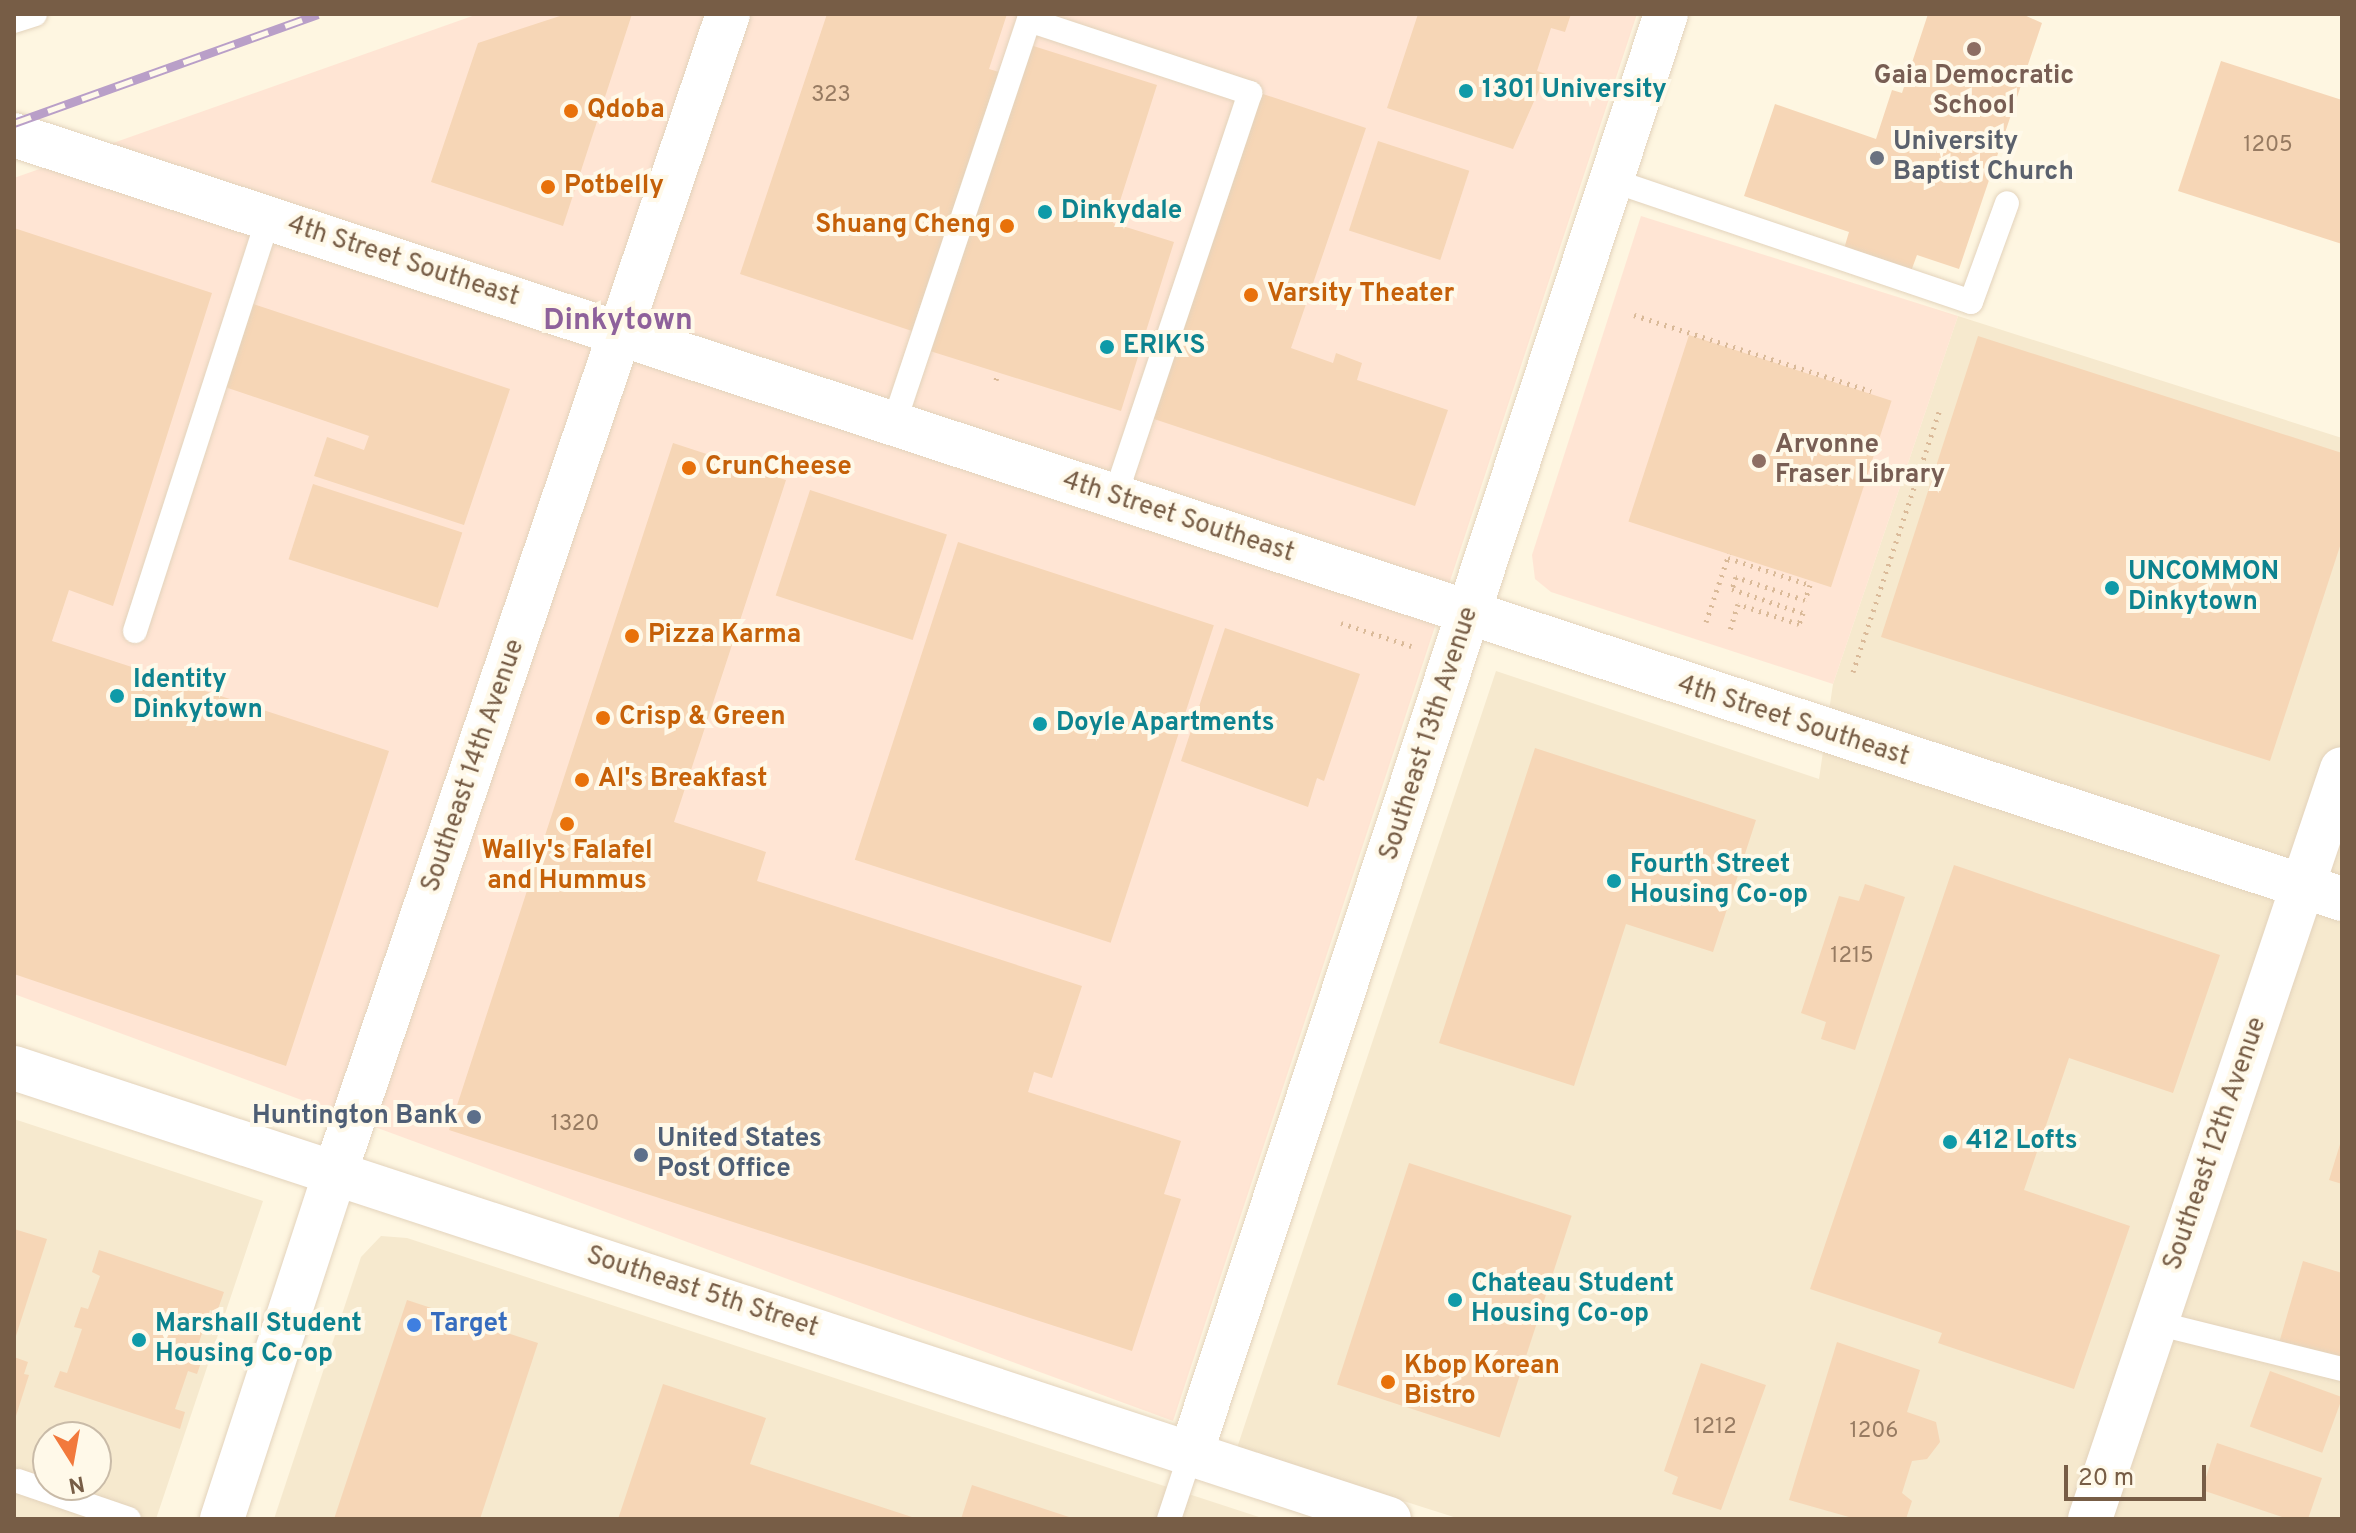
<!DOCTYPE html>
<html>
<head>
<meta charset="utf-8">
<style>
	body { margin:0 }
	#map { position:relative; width:2356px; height:1533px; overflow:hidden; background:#fef6e1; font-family:Overpass,sans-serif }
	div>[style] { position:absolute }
	.residential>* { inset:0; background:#f6e9ce }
	.commercial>* { inset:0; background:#ffe5d4 }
	.building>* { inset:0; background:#f6d6b6; transform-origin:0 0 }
	.path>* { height:5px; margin-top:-2.5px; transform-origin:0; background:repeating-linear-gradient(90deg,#daba99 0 2px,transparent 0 8px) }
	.roads { filter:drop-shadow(0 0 2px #e3d3bc) drop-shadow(0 0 2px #e3d3bc) }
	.service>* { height:24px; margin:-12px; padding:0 12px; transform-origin:12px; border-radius:12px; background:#fff }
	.minor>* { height:44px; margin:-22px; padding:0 22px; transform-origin:22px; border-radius:22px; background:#fff }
	.tertiary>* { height:44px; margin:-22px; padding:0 22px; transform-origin:22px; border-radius:22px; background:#fff }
	.secondary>* { height:44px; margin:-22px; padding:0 22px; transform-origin:22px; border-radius:22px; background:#fff }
	.rail>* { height:9px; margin-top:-4.5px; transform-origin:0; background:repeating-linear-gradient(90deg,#fff9e9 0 18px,#b99fc8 0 36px); box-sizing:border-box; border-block:2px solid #b99fc8 }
	.dots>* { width:22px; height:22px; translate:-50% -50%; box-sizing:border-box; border:4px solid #fff9e9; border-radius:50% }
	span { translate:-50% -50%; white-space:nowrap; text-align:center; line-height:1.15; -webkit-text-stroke:8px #fff9e9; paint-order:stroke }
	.number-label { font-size:22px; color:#977b62 }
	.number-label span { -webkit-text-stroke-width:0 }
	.education-label { font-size:26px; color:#785e54; font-weight:700 }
	.left { translate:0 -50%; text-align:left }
	.culture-label { font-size:26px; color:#0d838f; font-weight:700 }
	.food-label { font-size:26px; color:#c56008; font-weight:700 }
	.right { translate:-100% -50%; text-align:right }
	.worship-label { font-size:26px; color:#5b616d; font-weight:700 }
	.street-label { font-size:26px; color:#775d46 }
	.service-label { font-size:26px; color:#4e5e75; font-weight:700 }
	.shop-label { font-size:26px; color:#366cbe; font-weight:700 }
	.quarter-label { font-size:30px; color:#8e619b; font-weight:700 }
	.frame { position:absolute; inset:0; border:16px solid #775d46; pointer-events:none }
	.north { position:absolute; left:32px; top:1421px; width:80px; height:80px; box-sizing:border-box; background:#fff9e9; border:2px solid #c9bba8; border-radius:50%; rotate:169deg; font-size:22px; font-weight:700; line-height:32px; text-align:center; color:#775d46 }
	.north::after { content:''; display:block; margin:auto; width:28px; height:36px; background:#f2793c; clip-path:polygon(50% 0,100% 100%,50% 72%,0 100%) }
	.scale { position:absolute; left:2064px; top:1465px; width:142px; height:36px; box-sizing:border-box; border:4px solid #775d46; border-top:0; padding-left:10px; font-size:24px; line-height:28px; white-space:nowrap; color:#775d46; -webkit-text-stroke:6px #fff9e9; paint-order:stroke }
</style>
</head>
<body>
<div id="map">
	<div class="residential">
		<div style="clip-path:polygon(1958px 316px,2342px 438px,2342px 1519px,1460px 1519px,1237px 1448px,1496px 671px,1819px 779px,1833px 684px)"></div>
		<div style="clip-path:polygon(evenodd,14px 1119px,263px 1201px,156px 1519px,14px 1519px,14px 1119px,48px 1437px,96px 1437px,96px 1485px,48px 1485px,48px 1437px)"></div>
		<div style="clip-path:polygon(381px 1236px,407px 1238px,1265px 1519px,274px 1519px,361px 1257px)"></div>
	</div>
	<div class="commercial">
		<div style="clip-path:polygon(478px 14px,1637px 14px,1173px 1421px,14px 994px,14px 178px)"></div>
		<div style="clip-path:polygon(1641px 216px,1958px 316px,1833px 684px,1551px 592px,1535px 579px,1532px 555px)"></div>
	</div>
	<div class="building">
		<div style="clip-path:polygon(566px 14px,632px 14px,563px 226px,431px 182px,478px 43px)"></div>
		<div style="clip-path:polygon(827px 14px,1007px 14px,989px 69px,1009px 75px,992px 126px,982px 122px,912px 331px,740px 274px)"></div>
		<div style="clip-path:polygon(1418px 14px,1571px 14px,1565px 32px,1551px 28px,1537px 71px,1546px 74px,1513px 149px,1387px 108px)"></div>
		<div style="clip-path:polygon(1928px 14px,2022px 14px,2042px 23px,1959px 269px,1917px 255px,1910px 274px,1843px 252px,1849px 232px,1744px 196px,1775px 104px,1876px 139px,1892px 90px,1902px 93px)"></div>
		<div style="clip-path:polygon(1027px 44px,1157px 85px,1113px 223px,1174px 242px,1121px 411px,930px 351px)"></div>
		<div style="clip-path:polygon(2221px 61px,2342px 100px,2342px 244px,2178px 191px)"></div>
		<div style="clip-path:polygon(1260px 93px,1366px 128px,1291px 348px,1333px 363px,1336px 353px,1362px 363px,1357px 380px,1448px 410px,1415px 506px,1151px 418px)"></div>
		<div style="left:1378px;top:141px;width:96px;height:94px;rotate:18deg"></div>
		<div style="clip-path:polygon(14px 228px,212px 293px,113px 606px,69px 590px,52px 641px,389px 751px,286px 1066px,14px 974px)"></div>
		<div style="clip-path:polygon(253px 304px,510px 389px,464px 525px,314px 476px,327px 437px,364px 450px,369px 436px,225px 387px)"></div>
		<div style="left:1689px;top:335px;width:213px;height:196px;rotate:18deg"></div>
		<div style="clip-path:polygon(1978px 336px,2342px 453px,2342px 540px,2270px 761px,1881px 637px)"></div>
		<div style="clip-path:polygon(673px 443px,786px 480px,674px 822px,766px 852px,757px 881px,1082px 986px,1052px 1078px,1034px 1072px,1028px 1092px,1181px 1141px,1164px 1194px,1181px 1199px,1132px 1351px,449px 1130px)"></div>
		<div style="left:313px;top:484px;width:157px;height:79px;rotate:18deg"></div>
		<div style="left:810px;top:490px;width:144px;height:111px;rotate:18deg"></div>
		<div style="left:958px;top:542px;width:269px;height:334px;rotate:18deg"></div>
		<div style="clip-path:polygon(1225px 628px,1360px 674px,1324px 781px,1317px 778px,1308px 807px,1181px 761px)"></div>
		<div style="clip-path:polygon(1535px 748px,1756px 820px,1713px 952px,1626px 924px,1574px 1086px,1439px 1043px)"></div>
		<div style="clip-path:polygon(1954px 865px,2220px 955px,2173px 1093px,2069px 1058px,2024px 1190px,2130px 1226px,2074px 1389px,1938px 1343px,1942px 1333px,1810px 1289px)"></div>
		<div style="clip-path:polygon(1865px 884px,1905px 897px,1855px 1050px,1821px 1039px,1826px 1022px,1801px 1013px,1839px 896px,1859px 901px)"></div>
		<div style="clip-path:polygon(2341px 1141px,2342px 1141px,2342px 1184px,2329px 1180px)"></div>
		<div style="left:1409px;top:1163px;width:171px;height:233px;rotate:18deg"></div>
		<div style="clip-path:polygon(14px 1229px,47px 1239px,15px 1339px,14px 1339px)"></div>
		<div style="clip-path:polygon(99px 1250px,224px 1292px,217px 1312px,210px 1310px,196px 1351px,204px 1354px,197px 1374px,188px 1371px,175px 1409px,185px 1412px,180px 1429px,54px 1387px,60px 1371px,67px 1373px,82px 1329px,74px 1327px,81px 1307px,88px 1309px,100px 1276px,92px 1272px)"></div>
		<div style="clip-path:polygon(2303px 1261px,2342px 1273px,2342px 1362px,2279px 1343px)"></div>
		<div style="clip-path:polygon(407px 1300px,538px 1343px,480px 1519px,334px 1519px)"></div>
		<div style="clip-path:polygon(1837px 1342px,1920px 1370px,1907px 1412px,1936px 1422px,1940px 1442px,1927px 1459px,1912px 1461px,1902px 1493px,1912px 1501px,1906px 1519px,1856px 1519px,1789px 1500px)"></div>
		<div style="clip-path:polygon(14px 1357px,28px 1362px,24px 1374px,29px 1375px,15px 1419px)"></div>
		<div style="clip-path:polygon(1701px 1363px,1766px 1385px,1721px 1510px,1672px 1494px,1678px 1477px,1664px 1471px)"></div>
		<div style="left:2270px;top:1371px;width:77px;height:59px;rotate:20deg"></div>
		<div style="clip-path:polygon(663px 1384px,766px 1418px,750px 1464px,918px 1519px,618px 1519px)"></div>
		<div style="clip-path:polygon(2217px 1443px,2322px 1478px,2308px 1519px,2288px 1519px,2202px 1490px)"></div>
		<div style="clip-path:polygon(972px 1485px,1072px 1518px,1072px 1519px,961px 1519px)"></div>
	</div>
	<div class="path">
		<div style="left:1634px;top:315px;width:249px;rotate:17.8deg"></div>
		<div style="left:996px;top:380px;width:7px;rotate:-74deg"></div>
		<div style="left:1728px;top:558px;width:86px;rotate:18.2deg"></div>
		<div style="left:1810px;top:585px;width:16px;rotate:108deg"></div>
		<div style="left:1805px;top:600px;width:73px;rotate:-161.6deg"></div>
		<div style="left:1736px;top:577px;width:13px;rotate:108deg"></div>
		<div style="left:1732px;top:589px;width:75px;rotate:18.7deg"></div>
		<div style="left:1803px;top:613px;width:12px;rotate:110deg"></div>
		<div style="left:1799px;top:624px;width:64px;rotate:-161.8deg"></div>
		<div style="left:1738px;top:604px;width:28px;rotate:107deg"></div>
		<div style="left:1706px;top:622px;width:72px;rotate:-71.3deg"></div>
		<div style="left:1341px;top:623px;width:74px;rotate:18.2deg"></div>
		<div style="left:1853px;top:672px;width:274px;rotate:-71.7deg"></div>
	</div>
	<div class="roads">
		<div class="service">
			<div style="left:14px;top:21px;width:22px;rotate:-18deg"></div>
			<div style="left:1611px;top:180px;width:380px;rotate:18.7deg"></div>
			<div style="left:1971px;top:302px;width:105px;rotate:-70deg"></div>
			<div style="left:894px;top:423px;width:425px;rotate:-71.5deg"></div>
			<div style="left:1029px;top:20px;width:233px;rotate:18.3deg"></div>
			<div style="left:1250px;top:93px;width:426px;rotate:108.5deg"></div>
			<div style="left:135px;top:631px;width:433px;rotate:-72.1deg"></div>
			<div style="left:2156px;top:1323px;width:192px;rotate:13.9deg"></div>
			<div style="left:18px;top:1481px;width:117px;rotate:18.9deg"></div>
			<div style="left:1169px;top:1519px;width:70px;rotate:-71.6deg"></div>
		</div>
		<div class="minor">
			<div style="left:14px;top:1068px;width:1447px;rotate:18.16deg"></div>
			<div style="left:1191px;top:1453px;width:1515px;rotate:-71.73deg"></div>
			<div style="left:222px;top:1519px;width:364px;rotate:-71.9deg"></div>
			<div style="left:2090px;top:1519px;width:791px;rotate:-71.43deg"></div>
		</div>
		<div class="tertiary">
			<div style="left:335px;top:1173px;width:1224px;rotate:-71.27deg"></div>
		</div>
		<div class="secondary">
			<div style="left:14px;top:135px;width:2450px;rotate:18.17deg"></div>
		</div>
	</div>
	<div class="rail">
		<div style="left:14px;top:123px;width:323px;rotate:-19.7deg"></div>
	</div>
	<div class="dots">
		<div style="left:1974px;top:49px;background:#8d6e63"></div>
		<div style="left:1466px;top:91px;background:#0f9aa8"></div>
		<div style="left:571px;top:111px;background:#e8710a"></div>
		<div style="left:1877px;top:158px;background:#6b7280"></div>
		<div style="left:548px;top:187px;background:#e8710a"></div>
		<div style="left:1045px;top:212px;background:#0f9aa8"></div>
		<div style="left:1007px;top:226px;background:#e8710a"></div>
		<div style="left:1251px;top:295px;background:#e8710a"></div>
		<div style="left:1107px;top:347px;background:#0f9aa8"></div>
		<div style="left:1759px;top:461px;background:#8d6e63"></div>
		<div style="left:689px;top:468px;background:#e8710a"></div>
		<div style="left:2112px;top:588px;background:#0f9aa8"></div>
		<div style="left:632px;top:636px;background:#e8710a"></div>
		<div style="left:117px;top:696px;background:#0f9aa8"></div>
		<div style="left:603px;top:718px;background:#e8710a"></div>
		<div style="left:1040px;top:724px;background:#0f9aa8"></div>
		<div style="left:582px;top:780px;background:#e8710a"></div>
		<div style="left:567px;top:824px;background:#e8710a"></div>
		<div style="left:1614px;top:881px;background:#0f9aa8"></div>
		<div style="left:474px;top:1117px;background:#5c6f8a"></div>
		<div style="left:1950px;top:1142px;background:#0f9aa8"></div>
		<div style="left:641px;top:1155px;background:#5c6f8a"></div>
		<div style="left:1455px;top:1300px;background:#0f9aa8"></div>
		<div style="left:414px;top:1325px;background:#3f7fe0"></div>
		<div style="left:139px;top:1340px;background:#0f9aa8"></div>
		<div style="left:1388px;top:1382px;background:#e8710a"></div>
	</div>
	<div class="number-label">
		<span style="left:831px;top:96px">323</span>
		<span style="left:2268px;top:146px">1205</span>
		<span style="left:1852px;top:957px">1215</span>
		<span style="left:575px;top:1125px">1320</span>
		<span style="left:1715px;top:1428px">1212</span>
		<span style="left:1874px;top:1432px">1206</span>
	</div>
	<div class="education-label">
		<span style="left:1974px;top:92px">Gaia Democratic<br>School</span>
		<span class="left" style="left:1775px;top:461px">Arvonne<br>Fraser Library</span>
	</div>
	<div class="culture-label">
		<span class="left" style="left:1482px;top:91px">1301 University</span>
		<span class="left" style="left:1061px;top:212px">Dinkydale</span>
		<span class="left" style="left:1123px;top:347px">ERIK'S</span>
		<span class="left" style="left:2128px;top:588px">UNCOMMON<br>Dinkytown</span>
		<span class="left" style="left:133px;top:696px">Identity<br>Dinkytown</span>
		<span class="left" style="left:1056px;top:724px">Doyle Apartments</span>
		<span class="left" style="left:1630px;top:881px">Fourth Street<br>Housing Co-op</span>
		<span class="left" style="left:1966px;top:1142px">412 Lofts</span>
		<span class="left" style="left:1471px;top:1300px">Chateau Student<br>Housing Co-op</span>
		<span class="left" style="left:155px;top:1340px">Marshall Student<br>Housing Co-op</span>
	</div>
	<div class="food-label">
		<span class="left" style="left:587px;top:111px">Qdoba</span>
		<span class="left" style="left:564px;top:187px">Potbelly</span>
		<span class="right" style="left:991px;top:226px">Shuang Cheng</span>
		<span class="left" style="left:1267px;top:295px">Varsity Theater</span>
		<span class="left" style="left:705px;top:468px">CrunCheese</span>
		<span class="left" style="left:648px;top:636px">Pizza Karma</span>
		<span class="left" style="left:619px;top:718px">Crisp &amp; Green</span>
		<span class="left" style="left:598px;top:780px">Al's Breakfast</span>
		<span style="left:567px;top:867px">Wally's Falafel<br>and Hummus</span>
		<span class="left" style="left:1404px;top:1382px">Kbop Korean<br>Bistro</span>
	</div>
	<div class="worship-label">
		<span class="left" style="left:1893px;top:158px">University<br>Baptist Church</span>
	</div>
	<div class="street-label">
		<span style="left:403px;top:262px;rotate:18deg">4th Street Southeast</span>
		<span style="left:1178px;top:518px;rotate:18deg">4th Street Southeast</span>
		<span style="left:1793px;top:722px;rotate:18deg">4th Street Southeast</span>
		<span style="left:1430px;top:734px;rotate:-72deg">Southeast 13th Avenue</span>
		<span style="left:474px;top:766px;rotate:-71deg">Southeast 14th Avenue</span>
		<span style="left:2216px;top:1144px;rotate:-71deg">Southeast 12th Avenue</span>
		<span style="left:702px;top:1293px;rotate:18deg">Southeast 5th Street</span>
	</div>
	<div class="service-label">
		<span class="right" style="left:458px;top:1117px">Huntington Bank</span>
		<span class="left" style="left:657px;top:1155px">United States<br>Post Office</span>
	</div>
	<div class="shop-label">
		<span class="left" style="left:430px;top:1325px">Target</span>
	</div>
	<div class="quarter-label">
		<span style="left:618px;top:322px">Dinkytown</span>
	</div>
	<div class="frame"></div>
	<div class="north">N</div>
	<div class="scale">20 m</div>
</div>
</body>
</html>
